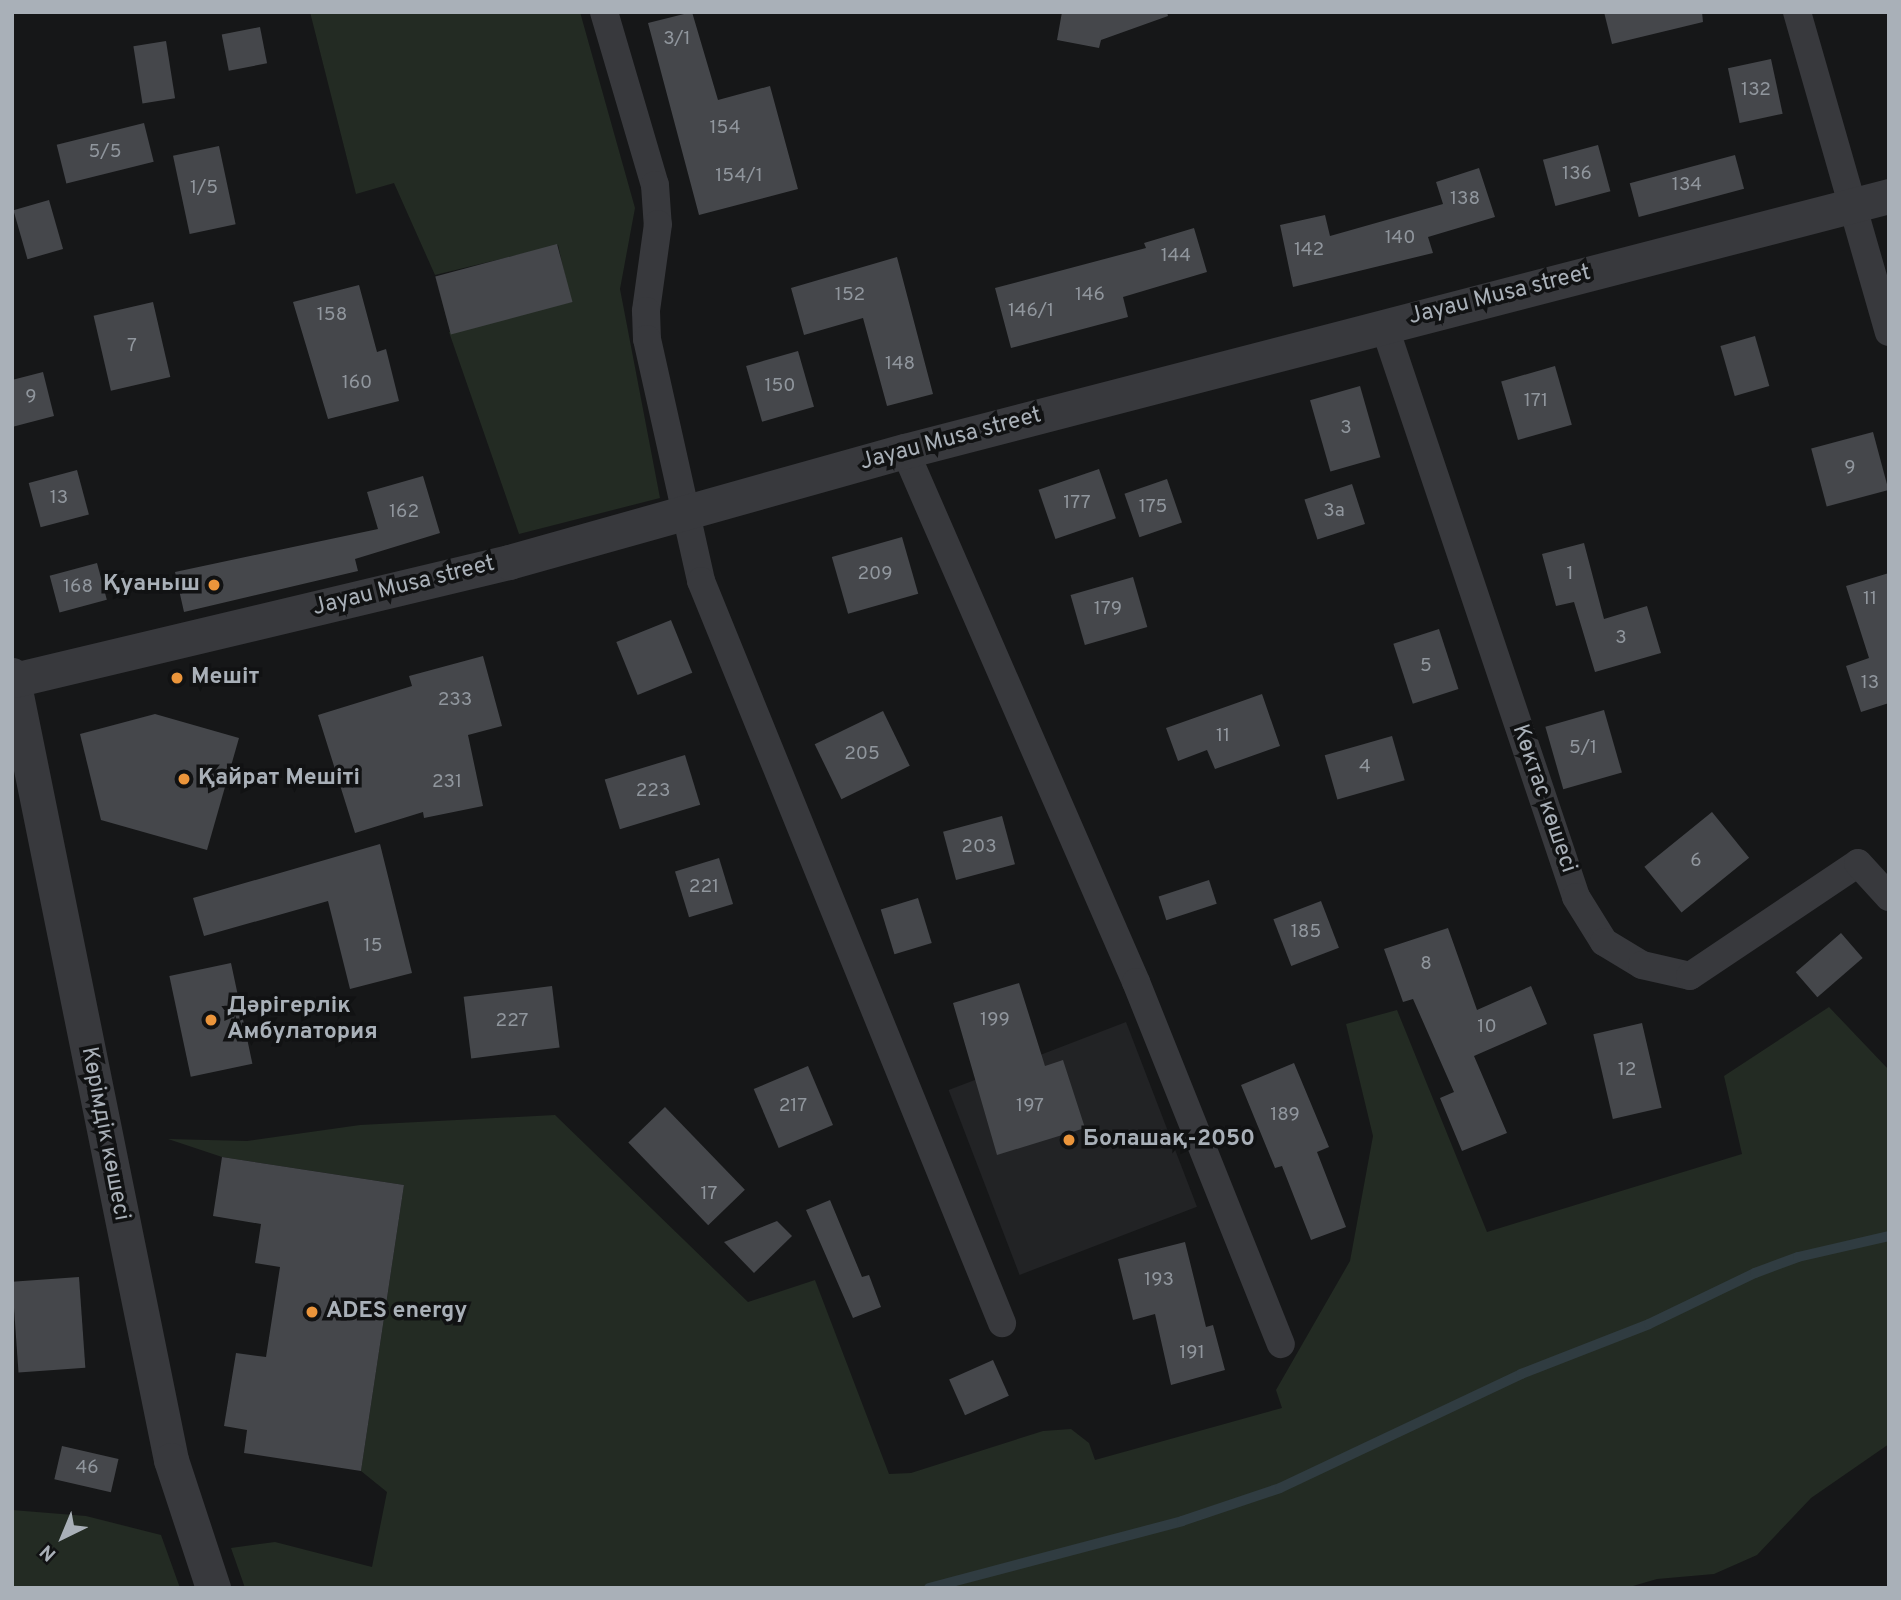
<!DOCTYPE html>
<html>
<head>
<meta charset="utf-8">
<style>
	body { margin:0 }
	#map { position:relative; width:1901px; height:1600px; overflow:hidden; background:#161718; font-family:Overpass,sans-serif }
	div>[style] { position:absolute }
	.built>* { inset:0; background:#222325; transform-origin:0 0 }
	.green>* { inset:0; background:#232b23 }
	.stream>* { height:10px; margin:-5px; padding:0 5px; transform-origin:5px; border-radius:5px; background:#303c41 }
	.building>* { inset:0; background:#45474b; transform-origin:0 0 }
	.minor>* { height:28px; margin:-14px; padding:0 14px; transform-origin:14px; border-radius:14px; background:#38393d }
	.tertiary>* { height:35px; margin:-17.5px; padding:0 17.5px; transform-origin:17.5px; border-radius:17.5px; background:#38393d }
	.dots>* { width:19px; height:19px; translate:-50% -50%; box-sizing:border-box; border:4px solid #111213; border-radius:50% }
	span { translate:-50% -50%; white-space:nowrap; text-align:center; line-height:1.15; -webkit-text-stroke:7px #111213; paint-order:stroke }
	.number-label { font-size:19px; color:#90969d }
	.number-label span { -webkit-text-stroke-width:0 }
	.street-label { font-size:23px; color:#a9b0b8 }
	.poi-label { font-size:23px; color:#a9b0b8; font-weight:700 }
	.right { translate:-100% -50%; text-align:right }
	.left { translate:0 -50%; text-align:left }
	.frame { position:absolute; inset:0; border:14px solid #a9b0b8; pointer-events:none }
	.north { position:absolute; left:28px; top:1502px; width:70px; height:70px; -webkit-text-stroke:5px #111213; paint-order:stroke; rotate:223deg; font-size:19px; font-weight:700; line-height:28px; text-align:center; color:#a9b0b8 }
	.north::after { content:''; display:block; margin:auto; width:24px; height:32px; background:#a9b0b8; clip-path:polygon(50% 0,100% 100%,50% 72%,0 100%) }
</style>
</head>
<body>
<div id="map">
	<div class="built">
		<div style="left:1126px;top:1022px;width:198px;height:190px;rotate:69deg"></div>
	</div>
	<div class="green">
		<div style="clip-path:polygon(310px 12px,580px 12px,635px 208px,620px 289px,660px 498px,519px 534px,449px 332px,571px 302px,558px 245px,435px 275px,394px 183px,356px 194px)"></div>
		<div style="clip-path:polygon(1829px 1007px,1889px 1070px,1889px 1444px,1811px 1498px,1757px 1555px,1714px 1574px,1657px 1579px,1626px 1588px,245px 1588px,231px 1548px,275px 1542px,372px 1567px,387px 1492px,361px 1471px,404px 1185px,222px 1157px,168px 1139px,247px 1141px,360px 1125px,555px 1115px,748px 1302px,815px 1280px,889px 1474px,911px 1473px,1043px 1431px,1071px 1429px,1089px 1443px,1095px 1460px,1282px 1408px,1276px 1390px,1350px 1261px,1373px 1136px,1346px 1024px,1397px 1010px,1487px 1232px,1742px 1154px,1724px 1076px)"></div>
		<div style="clip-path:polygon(12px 1510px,86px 1516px,161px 1535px,180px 1588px,12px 1588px)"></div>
	</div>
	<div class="stream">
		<div style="left:929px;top:1588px;width:262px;rotate:-14.8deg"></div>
		<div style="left:1182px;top:1521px;width:103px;rotate:-18.6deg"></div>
		<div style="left:1280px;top:1488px;width:267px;rotate:-25.3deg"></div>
		<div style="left:1521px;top:1374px;width:137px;rotate:-21.3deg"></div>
		<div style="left:1649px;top:1324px;width:118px;rotate:-25.7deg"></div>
		<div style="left:1755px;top:1273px;width:46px;rotate:-20.4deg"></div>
		<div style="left:1798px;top:1257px;width:93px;rotate:-13deg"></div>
	</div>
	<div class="building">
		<div style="clip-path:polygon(692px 12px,718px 100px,770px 86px,798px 189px,699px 215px,648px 23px)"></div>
		<div style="clip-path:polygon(1062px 12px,1167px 12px,1168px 16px,1101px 40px,1099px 48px,1057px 40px)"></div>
		<div style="clip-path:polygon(1604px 12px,1702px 12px,1703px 22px,1612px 44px)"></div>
		<div style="left:260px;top:27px;width:37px;height:39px;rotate:79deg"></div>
		<div style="left:166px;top:41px;width:58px;height:33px;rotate:81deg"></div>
		<div style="left:1771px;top:59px;width:56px;height:44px;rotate:78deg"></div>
		<div style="left:144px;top:123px;width:40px;height:90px;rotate:76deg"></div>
		<div style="left:1598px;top:145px;width:48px;height:57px;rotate:75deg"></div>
		<div style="left:219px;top:146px;width:80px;height:47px;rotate:78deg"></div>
		<div style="left:1735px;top:155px;width:35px;height:109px;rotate:75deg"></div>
		<div style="clip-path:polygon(1479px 168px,1495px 217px,1428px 237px,1433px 253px,1293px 287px,1280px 225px,1325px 215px,1330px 236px,1443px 204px,1436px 182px)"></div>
		<div style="left:49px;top:200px;width:51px;height:37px;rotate:74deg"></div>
		<div style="clip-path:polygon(1194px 228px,1207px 272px,1123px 297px,1128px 317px,1011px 348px,995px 288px,1146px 248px,1144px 243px)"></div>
		<div style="left:557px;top:244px;width:60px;height:126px;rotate:75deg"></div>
		<div style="clip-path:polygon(897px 257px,933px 394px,887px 406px,863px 318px,804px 335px,791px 288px)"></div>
		<div style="clip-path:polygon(359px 285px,377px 352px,386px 349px,399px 401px,328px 419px,293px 302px)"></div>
		<div style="left:153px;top:302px;width:77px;height:61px;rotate:77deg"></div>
		<div style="left:1755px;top:336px;width:52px;height:36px;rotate:74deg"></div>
		<div style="left:798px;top:351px;width:58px;height:54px;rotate:74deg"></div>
		<div style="left:1555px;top:366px;width:61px;height:56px;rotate:74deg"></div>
		<div style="clip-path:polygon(43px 372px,54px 416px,12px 427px,12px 380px)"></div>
		<div style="left:1360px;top:386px;width:74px;height:52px;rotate:74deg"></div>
		<div style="left:1873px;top:432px;width:60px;height:64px;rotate:75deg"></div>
		<div style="left:1099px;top:469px;width:52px;height:64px;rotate:71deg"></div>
		<div style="left:77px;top:470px;width:46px;height:50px;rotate:75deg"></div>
		<div style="clip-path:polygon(423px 476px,440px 533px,355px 559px,358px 571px,184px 612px,175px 572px,378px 529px,367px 492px)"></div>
		<div style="left:1167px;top:479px;width:46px;height:45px;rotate:71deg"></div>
		<div style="left:1352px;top:484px;width:42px;height:50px;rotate:72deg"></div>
		<div style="left:902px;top:537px;width:59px;height:73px;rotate:74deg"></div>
		<div style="clip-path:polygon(1584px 543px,1604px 619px,1647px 606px,1661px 653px,1595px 672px,1574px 602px,1556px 606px,1542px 554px)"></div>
		<div style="left:97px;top:563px;width:38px;height:49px;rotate:75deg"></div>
		<div style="clip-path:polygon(1889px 573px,1889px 703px,1861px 712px,1846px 666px,1869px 658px,1846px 586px)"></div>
		<div style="left:1133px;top:577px;width:52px;height:65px;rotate:74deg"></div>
		<div style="left:671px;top:620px;width:57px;height:59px;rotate:68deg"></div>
		<div style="left:1439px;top:629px;width:63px;height:48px;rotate:72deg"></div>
		<div style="clip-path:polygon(483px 656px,502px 726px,468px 735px,483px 806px,424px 818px,423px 812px,355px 833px,318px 715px,412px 686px,409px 676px)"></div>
		<div style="clip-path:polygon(1262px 694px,1280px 746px,1215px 769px,1207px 750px,1178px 761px,1166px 728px)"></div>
		<div style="left:1604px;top:710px;width:65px;height:61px;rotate:74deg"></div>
		<div style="left:883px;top:711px;width:61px;height:76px;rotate:64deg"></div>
		<div style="clip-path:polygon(155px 714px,239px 738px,207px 850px,101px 820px,80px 734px)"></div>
		<div style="left:1392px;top:736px;width:46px;height:70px;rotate:74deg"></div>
		<div style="left:685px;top:755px;width:52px;height:84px;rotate:73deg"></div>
		<div style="left:1712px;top:812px;width:59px;height:87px;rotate:51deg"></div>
		<div style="left:1002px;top:816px;width:50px;height:61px;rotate:75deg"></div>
		<div style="clip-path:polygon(380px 844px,412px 973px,350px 989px,328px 901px,204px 936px,193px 898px)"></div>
		<div style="left:719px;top:858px;width:48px;height:46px;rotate:73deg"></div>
		<div style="left:1209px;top:880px;width:25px;height:53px;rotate:72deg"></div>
		<div style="left:918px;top:898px;width:47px;height:39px;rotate:73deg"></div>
		<div style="left:1321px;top:901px;width:50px;height:51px;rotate:69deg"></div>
		<div style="clip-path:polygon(1448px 928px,1477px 1010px,1531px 986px,1547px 1024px,1474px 1056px,1507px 1133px,1462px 1151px,1440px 1098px,1454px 1092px,1413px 999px,1403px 1002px,1384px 949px)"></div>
		<div style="left:1841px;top:933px;width:33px;height:60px;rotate:49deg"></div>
		<div style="left:231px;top:963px;width:103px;height:63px;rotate:78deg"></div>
		<div style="clip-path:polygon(1019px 983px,1045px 1066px,1063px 1060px,1085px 1128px,997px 1155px,953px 1003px)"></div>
		<div style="left:552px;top:986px;width:62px;height:89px;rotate:83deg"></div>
		<div style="left:1642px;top:1023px;width:87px;height:50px;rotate:77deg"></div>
		<div style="clip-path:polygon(1294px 1063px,1329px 1147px,1317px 1152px,1346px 1227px,1311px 1240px,1282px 1166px,1275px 1168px,1241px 1085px)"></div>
		<div style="left:808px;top:1066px;width:64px;height:59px;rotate:67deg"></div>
		<div style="left:665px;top:1107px;width:115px;height:51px;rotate:46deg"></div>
		<div style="clip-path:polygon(222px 1157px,404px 1185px,361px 1471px,244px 1453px,247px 1430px,224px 1426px,236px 1353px,266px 1357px,280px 1267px,255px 1263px,261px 1224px,213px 1216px)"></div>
		<div style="clip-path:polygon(830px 1200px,862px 1277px,869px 1275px,881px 1307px,853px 1318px,806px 1210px)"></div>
		<div style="clip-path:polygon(777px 1221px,792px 1236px,754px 1273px,724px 1242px)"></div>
		<div style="clip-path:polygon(1185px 1242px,1206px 1327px,1213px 1325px,1225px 1370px,1171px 1385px,1155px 1314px,1133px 1320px,1118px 1259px)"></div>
		<div style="left:79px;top:1277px;width:91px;height:67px;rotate:86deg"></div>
		<div style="left:993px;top:1360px;width:39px;height:48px;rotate:66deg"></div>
		<div style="left:62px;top:1446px;width:58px;height:34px;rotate:13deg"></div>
	</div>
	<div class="minor">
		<div style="left:604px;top:12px;width:180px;rotate:73.6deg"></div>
		<div style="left:655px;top:185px;width:39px;rotate:86deg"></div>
		<div style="left:658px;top:224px;width:88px;rotate:97.9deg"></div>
		<div style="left:646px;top:311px;width:28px;rotate:88deg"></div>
		<div style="left:647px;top:339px;width:248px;rotate:77.4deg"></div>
		<div style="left:701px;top:581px;width:801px;rotate:67.92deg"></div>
		<div style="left:1797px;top:12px;width:333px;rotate:74deg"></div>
		<div style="left:1384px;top:325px;width:603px;rotate:71.44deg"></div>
		<div style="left:1576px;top:897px;width:53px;rotate:58.1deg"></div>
		<div style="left:1604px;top:942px;width:44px;rotate:31.2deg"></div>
		<div style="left:1642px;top:965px;width:49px;rotate:12.9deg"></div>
		<div style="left:1690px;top:976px;width:202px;rotate:-33.9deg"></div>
		<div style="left:1858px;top:863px;width:46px;rotate:47.6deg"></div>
		<div style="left:905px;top:451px;width:579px;rotate:66.49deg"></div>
		<div style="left:1136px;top:982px;width:390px;rotate:68.2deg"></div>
	</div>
	<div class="tertiary">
		<div style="left:12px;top:675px;width:801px;rotate:78.55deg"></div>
		<div style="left:171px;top:1460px;width:135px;rotate:71.8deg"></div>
		<div style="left:14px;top:680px;width:509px;rotate:-13.41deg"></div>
		<div style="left:509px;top:562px;width:411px;rotate:-15.7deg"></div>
		<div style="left:905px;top:451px;width:1017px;rotate:-14.53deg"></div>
	</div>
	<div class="dots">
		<div style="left:214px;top:585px;background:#eb953b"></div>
		<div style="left:177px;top:678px;background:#eb953b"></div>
		<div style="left:184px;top:779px;background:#eb953b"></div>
		<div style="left:211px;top:1020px;background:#eb953b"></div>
		<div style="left:1069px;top:1140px;background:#eb953b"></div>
		<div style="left:312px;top:1312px;background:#eb953b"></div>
	</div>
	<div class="number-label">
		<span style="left:677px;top:40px">3/1</span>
		<span style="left:1756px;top:91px">132</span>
		<span style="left:725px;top:129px">154</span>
		<span style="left:105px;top:153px">5/5</span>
		<span style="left:1577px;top:175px">136</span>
		<span style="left:739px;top:177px">154/1</span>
		<span style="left:1687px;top:186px">134</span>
		<span style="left:204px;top:189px">1/5</span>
		<span style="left:1465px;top:200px">138</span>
		<span style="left:1400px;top:239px">140</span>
		<span style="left:1309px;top:251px">142</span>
		<span style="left:1176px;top:257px">144</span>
		<span style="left:850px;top:296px">152</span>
		<span style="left:1090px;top:296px">146</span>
		<span style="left:1031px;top:312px">146/1</span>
		<span style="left:332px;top:316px">158</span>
		<span style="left:132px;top:347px">7</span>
		<span style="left:900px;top:365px">148</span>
		<span style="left:357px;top:384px">160</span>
		<span style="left:780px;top:387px">150</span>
		<span style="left:31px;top:398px">9</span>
		<span style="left:1536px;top:402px">171</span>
		<span style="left:1346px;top:429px">3</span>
		<span style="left:1850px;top:469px">9</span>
		<span style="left:59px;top:499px">13</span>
		<span style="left:1077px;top:504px">177</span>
		<span style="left:1153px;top:508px">175</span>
		<span style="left:1334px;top:512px">3а</span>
		<span style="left:404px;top:513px">162</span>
		<span style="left:875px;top:575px">209</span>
		<span style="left:1570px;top:575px">1</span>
		<span style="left:78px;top:588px">168</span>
		<span style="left:1870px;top:600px">11</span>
		<span style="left:1108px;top:610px">179</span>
		<span style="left:1621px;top:639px">3</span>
		<span style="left:1426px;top:667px">5</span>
		<span style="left:1870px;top:684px">13</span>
		<span style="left:455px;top:701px">233</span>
		<span style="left:1223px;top:737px">11</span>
		<span style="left:1583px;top:749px">5/1</span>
		<span style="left:862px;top:755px">205</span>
		<span style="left:1365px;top:768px">4</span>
		<span style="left:447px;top:783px">231</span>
		<span style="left:653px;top:792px">223</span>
		<span style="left:979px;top:848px">203</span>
		<span style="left:1696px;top:862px">6</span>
		<span style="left:704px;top:888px">221</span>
		<span style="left:1306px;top:933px">185</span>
		<span style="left:373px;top:947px">15</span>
		<span style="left:1426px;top:965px">8</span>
		<span style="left:995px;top:1021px">199</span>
		<span style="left:512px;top:1022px">227</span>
		<span style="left:1487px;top:1028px">10</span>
		<span style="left:1627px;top:1071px">12</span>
		<span style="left:793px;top:1107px">217</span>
		<span style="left:1030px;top:1107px">197</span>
		<span style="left:1285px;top:1116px">189</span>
		<span style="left:709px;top:1195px">17</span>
		<span style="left:1159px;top:1281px">193</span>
		<span style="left:1192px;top:1354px">191</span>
		<span style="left:87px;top:1469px">46</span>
	</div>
	<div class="street-label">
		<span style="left:1500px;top:296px;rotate:-14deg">Jayau Musa street</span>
		<span style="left:951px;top:440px;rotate:-15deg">Jayau Musa street</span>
		<span style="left:404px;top:587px;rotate:-14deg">Jayau Musa street</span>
		<span style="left:1543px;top:799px;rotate:71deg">Көктас көшесі</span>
		<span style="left:104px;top:1134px;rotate:79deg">Көрімдік көшесі</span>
	</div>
	<div class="poi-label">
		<span class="right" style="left:200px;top:585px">Қуаныш</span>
		<span class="left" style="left:191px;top:678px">Мешіт</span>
		<span class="left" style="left:198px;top:779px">Қайрат Мешіті</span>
		<span class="left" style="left:227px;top:1020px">Дәрігерлік<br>Амбулатория</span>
		<span class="left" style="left:1083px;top:1140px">Болашақ-2050</span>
		<span class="left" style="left:326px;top:1312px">ADES energy</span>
	</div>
	<div class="frame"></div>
	<div class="north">N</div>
</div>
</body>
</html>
